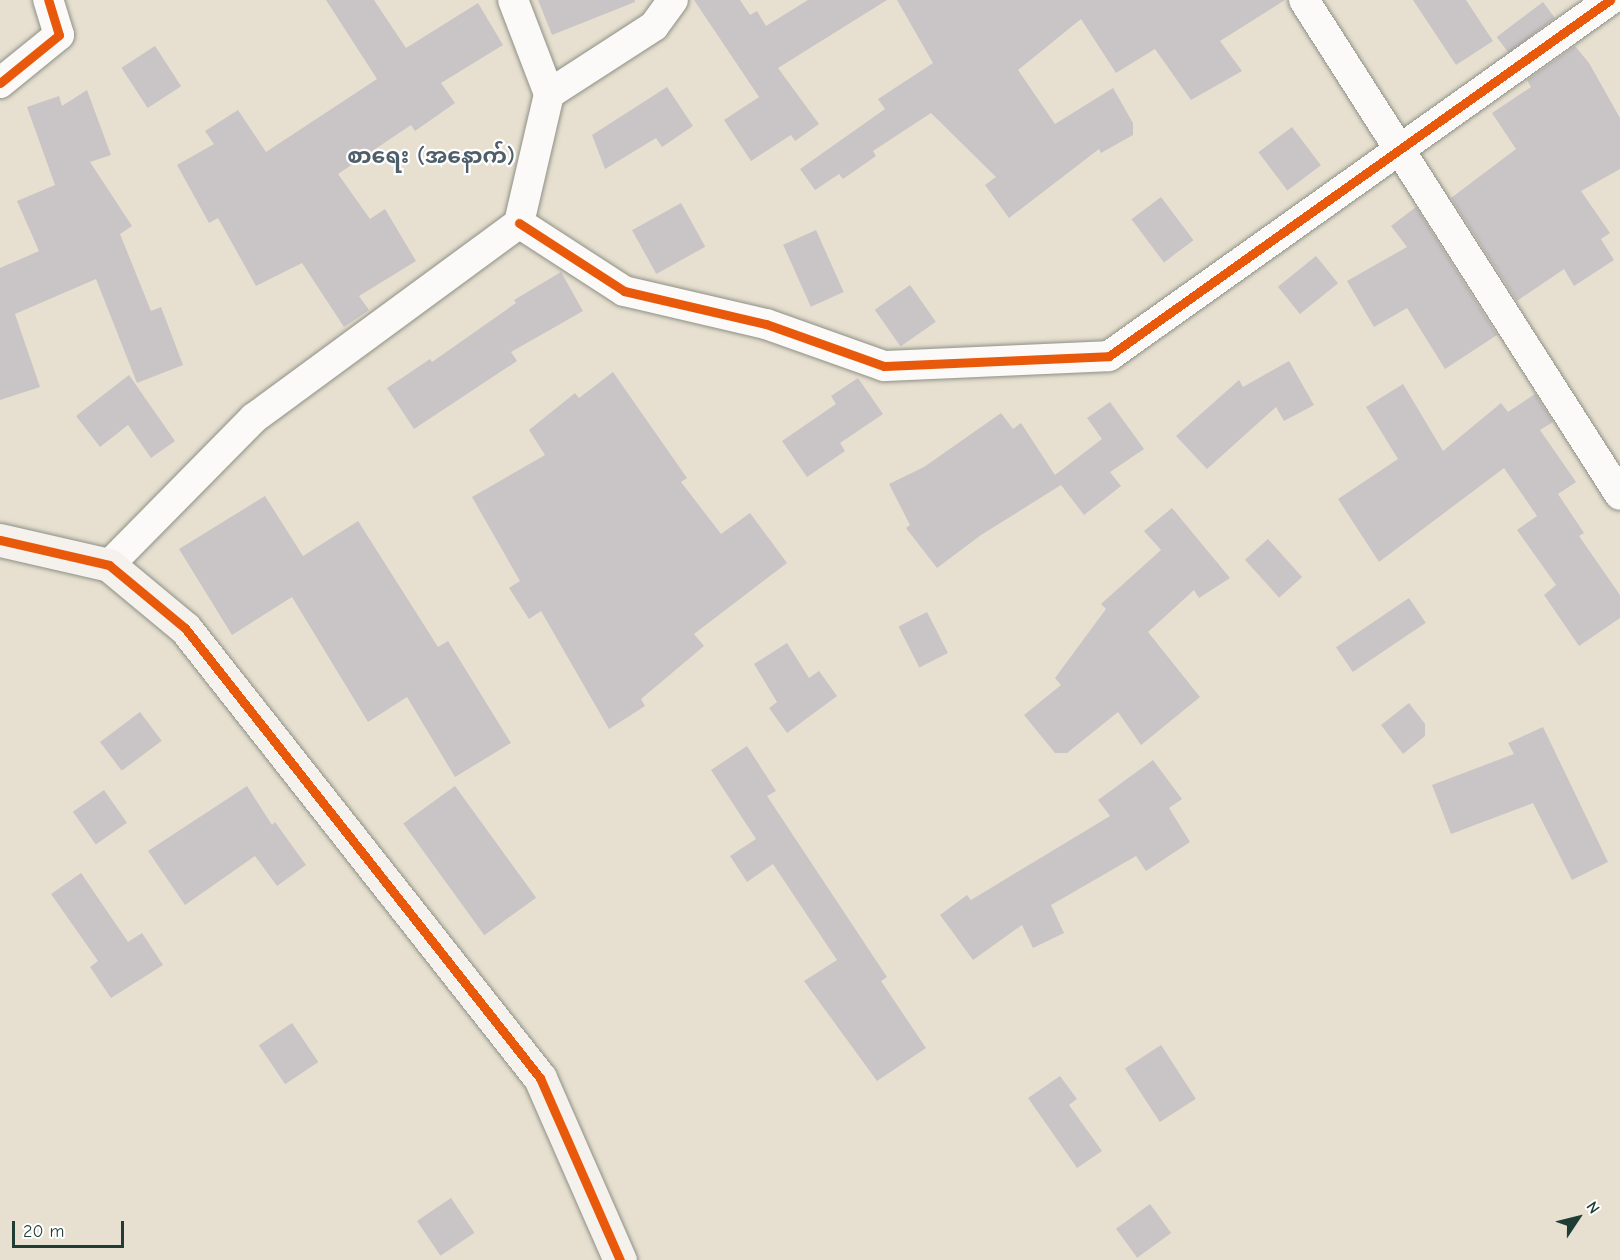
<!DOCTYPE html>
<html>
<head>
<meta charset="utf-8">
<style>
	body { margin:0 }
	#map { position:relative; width:1620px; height:1260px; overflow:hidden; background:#e7e0d0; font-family:"Comic Neue","Noto Sans Myanmar",sans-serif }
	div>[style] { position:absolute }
	.building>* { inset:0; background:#c9c4c6; transform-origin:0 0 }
	.roads { filter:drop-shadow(0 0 2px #8e9086) drop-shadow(0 0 2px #8e9086) }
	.street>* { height:30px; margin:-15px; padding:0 15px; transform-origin:15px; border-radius:15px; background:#fbfaf8 }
	.secondary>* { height:33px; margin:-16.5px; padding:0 16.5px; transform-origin:16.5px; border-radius:16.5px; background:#f5f2ed }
	.cycleway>* { height:9px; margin:-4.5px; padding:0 4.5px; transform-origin:4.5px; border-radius:4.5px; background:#e8590c }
	span { translate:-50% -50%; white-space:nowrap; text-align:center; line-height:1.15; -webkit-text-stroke:4.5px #fff; paint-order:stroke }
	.quarter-label { font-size:22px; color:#4e5f6a; font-weight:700 }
	.north { position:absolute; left:1548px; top:1188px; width:60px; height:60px; -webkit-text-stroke:4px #fff; paint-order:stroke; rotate:55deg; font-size:16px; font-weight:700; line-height:24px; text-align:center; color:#1f3d34 }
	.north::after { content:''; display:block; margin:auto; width:21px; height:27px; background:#1f3d34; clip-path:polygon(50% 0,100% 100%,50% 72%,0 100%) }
	.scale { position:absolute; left:12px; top:1221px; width:112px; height:27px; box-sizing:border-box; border:3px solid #1f3d34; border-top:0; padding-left:8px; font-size:18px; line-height:21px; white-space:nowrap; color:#1f3d34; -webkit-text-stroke:4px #fff; paint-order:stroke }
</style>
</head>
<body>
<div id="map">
	<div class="building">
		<div style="clip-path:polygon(326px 0,374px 0,406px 48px,478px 3px,503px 45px,441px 83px,455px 103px,415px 131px,411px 125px,338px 174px,370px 219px,385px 209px,416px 261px,359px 296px,369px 310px,344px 327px,302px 263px,256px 286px,218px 218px,209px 223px,177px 165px,214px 144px,205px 131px,238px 110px,266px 152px,377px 79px)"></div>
		<div style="clip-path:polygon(538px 0,635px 0,635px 2px,552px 35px)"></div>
		<div style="clip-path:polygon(694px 0,740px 0,750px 15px,757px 11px,766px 26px,808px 0,887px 0,778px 68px,819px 124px,795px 141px,791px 135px,751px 161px,724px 120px,759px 97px)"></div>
		<div style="clip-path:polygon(897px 0,1285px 0,1220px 41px,1242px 71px,1191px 100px,1155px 49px,1116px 73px,1081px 19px,1018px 70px,1055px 124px,1113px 88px,1133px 123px,1133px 135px,1101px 153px,1099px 149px,1009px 218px,985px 185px,996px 177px,931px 113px,873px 151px,876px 156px,843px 179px,839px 174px,815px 190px,800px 169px,885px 109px,878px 99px,933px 63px)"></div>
		<div style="clip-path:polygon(1413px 0,1466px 0,1493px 41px,1456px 65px)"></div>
		<div style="left:1543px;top:2px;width:20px;height:58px;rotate:53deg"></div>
		<div style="left:155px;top:46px;width:48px;height:40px;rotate:57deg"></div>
		<div style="clip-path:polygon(1575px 46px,1589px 63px,1620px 118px,1620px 169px,1581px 191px,1610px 233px,1601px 239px,1614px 260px,1574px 286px,1564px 269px,1517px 301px,1451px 198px,1516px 149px,1492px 113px,1531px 87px,1527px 80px)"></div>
		<div style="clip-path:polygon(667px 87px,693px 126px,662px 147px,656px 138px,605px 169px,592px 135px)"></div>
		<div style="clip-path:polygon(87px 90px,111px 155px,90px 162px,132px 226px,120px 234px,151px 311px,161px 307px,183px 365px,137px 383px,96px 279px,15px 314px,40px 387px,0 400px,0 268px,39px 251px,17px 201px,55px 185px,27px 107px,59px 96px,62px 106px)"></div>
		<div style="left:1292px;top:127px;width:48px;height:42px;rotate:53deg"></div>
		<div style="left:1161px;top:197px;width:54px;height:37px;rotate:53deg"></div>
		<div style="left:681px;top:203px;width:50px;height:56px;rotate:61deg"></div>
		<div style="clip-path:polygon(1416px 207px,1497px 335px,1445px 369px,1407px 308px,1374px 327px,1347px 281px,1407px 247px,1391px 226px)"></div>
		<div style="left:816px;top:230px;width:68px;height:36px;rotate:66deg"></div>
		<div style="left:1316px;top:256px;width:35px;height:49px;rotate:51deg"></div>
		<div style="clip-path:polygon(561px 272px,583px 311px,511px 352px,517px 361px,414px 429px,387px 388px,430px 359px,432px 362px,516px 303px,514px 300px)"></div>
		<div style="left:910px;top:285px;width:45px;height:43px;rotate:55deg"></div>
		<div style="clip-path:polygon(1289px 361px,1314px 405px,1284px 421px,1276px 407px,1207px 469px,1176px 436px,1239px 380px,1243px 387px)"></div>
		<div style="clip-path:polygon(613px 372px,687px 478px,681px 482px,721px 534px,750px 513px,787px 563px,694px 634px,704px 646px,641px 699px,645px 706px,609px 729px,541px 611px,529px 619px,509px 588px,520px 581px,472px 497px,545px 455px,529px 430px,575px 393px,579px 398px)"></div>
		<div style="clip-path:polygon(129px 375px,175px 441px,151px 458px,128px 425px,100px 447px,76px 416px)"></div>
		<div style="clip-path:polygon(858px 378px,883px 414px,840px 443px,845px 451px,807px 477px,782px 441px,836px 404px,831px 396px)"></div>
		<div style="clip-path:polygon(1403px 384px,1443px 451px,1501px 403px,1508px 412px,1535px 394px,1553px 422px,1540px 430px,1576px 482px,1558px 494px,1584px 533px,1579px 536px,1620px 595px,1620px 618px,1579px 646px,1544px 595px,1556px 585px,1517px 530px,1537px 516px,1504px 468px,1379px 562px,1338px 499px,1398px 459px,1366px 407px)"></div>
		<div style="clip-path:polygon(1110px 402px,1144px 449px,1110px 472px,1121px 486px,1084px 515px,1061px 485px,981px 535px,937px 568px,906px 528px,910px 525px,889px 484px,924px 467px,1001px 413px,1013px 429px,1021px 423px,1055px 475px,1102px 439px,1087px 418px)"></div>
		<div style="clip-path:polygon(265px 496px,303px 556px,358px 521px,438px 647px,448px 641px,511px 743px,455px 777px,407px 697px,368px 722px,292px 597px,232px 635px,179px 549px)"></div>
		<div style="clip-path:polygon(1172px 508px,1230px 578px,1199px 598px,1194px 590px,1148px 632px,1200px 697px,1141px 745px,1118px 712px,1067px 753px,1055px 753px,1024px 715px,1061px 685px,1055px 678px,1106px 609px,1101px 604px,1161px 550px,1144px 531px)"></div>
		<div style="left:1268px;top:539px;width:51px;height:31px;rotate:48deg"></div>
		<div style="left:1409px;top:598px;width:30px;height:88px;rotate:56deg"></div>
		<div style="left:927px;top:612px;width:46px;height:32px;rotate:63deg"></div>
		<div style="clip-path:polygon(787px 643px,809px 678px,819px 671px,837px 696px,787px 733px,769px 708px,777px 702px,754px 664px)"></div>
		<div style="clip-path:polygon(1409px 703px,1425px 724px,1425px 736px,1403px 754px,1381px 725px)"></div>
		<div style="left:140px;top:712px;width:36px;height:50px;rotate:53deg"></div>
		<div style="clip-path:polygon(1543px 727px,1608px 862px,1572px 880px,1533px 803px,1451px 834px,1432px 785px,1514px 754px,1508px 743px)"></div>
		<div style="clip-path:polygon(747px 746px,776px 791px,767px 796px,887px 977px,881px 981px,926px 1048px,877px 1081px,804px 981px,837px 960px,773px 864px,747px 882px,730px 856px,756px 839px,711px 770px)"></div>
		<div style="clip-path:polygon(1153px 760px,1182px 799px,1169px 808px,1190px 842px,1146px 871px,1136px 856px,1051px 905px,1064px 933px,1033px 948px,1022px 925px,973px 960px,940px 915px,967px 895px,971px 900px,1110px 816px,1098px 800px)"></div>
		<div style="clip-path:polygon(247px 786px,272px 825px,275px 822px,306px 865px,277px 886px,255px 856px,185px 905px,148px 851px)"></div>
		<div style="left:455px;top:786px;width:138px;height:64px;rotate:54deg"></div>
		<div style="left:104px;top:790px;width:40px;height:38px;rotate:55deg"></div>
		<div style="clip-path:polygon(81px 873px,128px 942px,142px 933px,163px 965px,111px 998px,90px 967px,98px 961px,51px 894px)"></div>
		<div style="left:292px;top:1023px;width:47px;height:40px;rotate:56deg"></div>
		<div style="left:1161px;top:1045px;width:64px;height:43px;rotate:57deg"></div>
		<div style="clip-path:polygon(1060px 1076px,1077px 1099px,1069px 1105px,1102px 1151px,1077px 1168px,1028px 1098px)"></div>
		<div style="left:451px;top:1198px;width:42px;height:41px;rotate:56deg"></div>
		<div style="left:1150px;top:1204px;width:36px;height:42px;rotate:54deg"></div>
	</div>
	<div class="roads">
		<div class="street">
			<div style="left:513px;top:0;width:101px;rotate:69deg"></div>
			<div style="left:1304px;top:0;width:587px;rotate:57.45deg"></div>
			<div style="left:0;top:83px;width:76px;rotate:-39.1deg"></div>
			<div style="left:59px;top:35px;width:37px;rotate:-107deg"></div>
			<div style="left:519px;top:223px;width:125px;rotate:32.9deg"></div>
			<div style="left:624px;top:291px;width:146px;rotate:13.1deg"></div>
			<div style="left:766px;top:324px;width:125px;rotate:19.6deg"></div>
			<div style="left:884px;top:366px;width:225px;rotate:-2.5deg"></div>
			<div style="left:1109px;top:356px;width:615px;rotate:-35.4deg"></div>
			<div style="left:109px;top:565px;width:206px;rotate:-45.4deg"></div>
			<div style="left:254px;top:418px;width:329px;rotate:-36.3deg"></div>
			<div style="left:519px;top:223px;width:132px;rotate:-76.9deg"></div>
			<div style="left:549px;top:94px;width:125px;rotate:-32.9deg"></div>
			<div style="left:654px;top:26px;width:32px;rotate:-54deg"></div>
		</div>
		<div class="secondary">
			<div style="left:0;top:540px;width:112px;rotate:12.9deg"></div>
			<div style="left:109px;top:565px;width:99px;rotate:39.7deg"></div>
			<div style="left:185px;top:628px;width:573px;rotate:51.73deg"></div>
			<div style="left:540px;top:1078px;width:199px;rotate:66.3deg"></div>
		</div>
	</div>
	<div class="cycleway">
		<div style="left:0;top:83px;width:76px;rotate:-39.1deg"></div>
		<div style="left:59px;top:35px;width:37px;rotate:-107deg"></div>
		<div style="left:519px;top:223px;width:125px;rotate:32.9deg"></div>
		<div style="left:624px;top:291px;width:146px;rotate:13.1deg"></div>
		<div style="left:766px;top:324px;width:125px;rotate:19.6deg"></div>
		<div style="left:884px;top:366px;width:225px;rotate:-2.5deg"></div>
		<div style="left:1109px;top:356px;width:615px;rotate:-35.4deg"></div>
		<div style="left:0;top:540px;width:112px;rotate:12.9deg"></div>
		<div style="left:109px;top:565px;width:99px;rotate:39.7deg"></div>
		<div style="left:185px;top:628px;width:573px;rotate:51.73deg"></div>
		<div style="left:540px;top:1078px;width:199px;rotate:66.3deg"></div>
	</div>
	<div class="quarter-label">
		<span style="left:431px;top:157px">စာရေး (အနောက်)</span>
	</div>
	<div class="north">N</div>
	<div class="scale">20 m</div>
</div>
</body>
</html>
